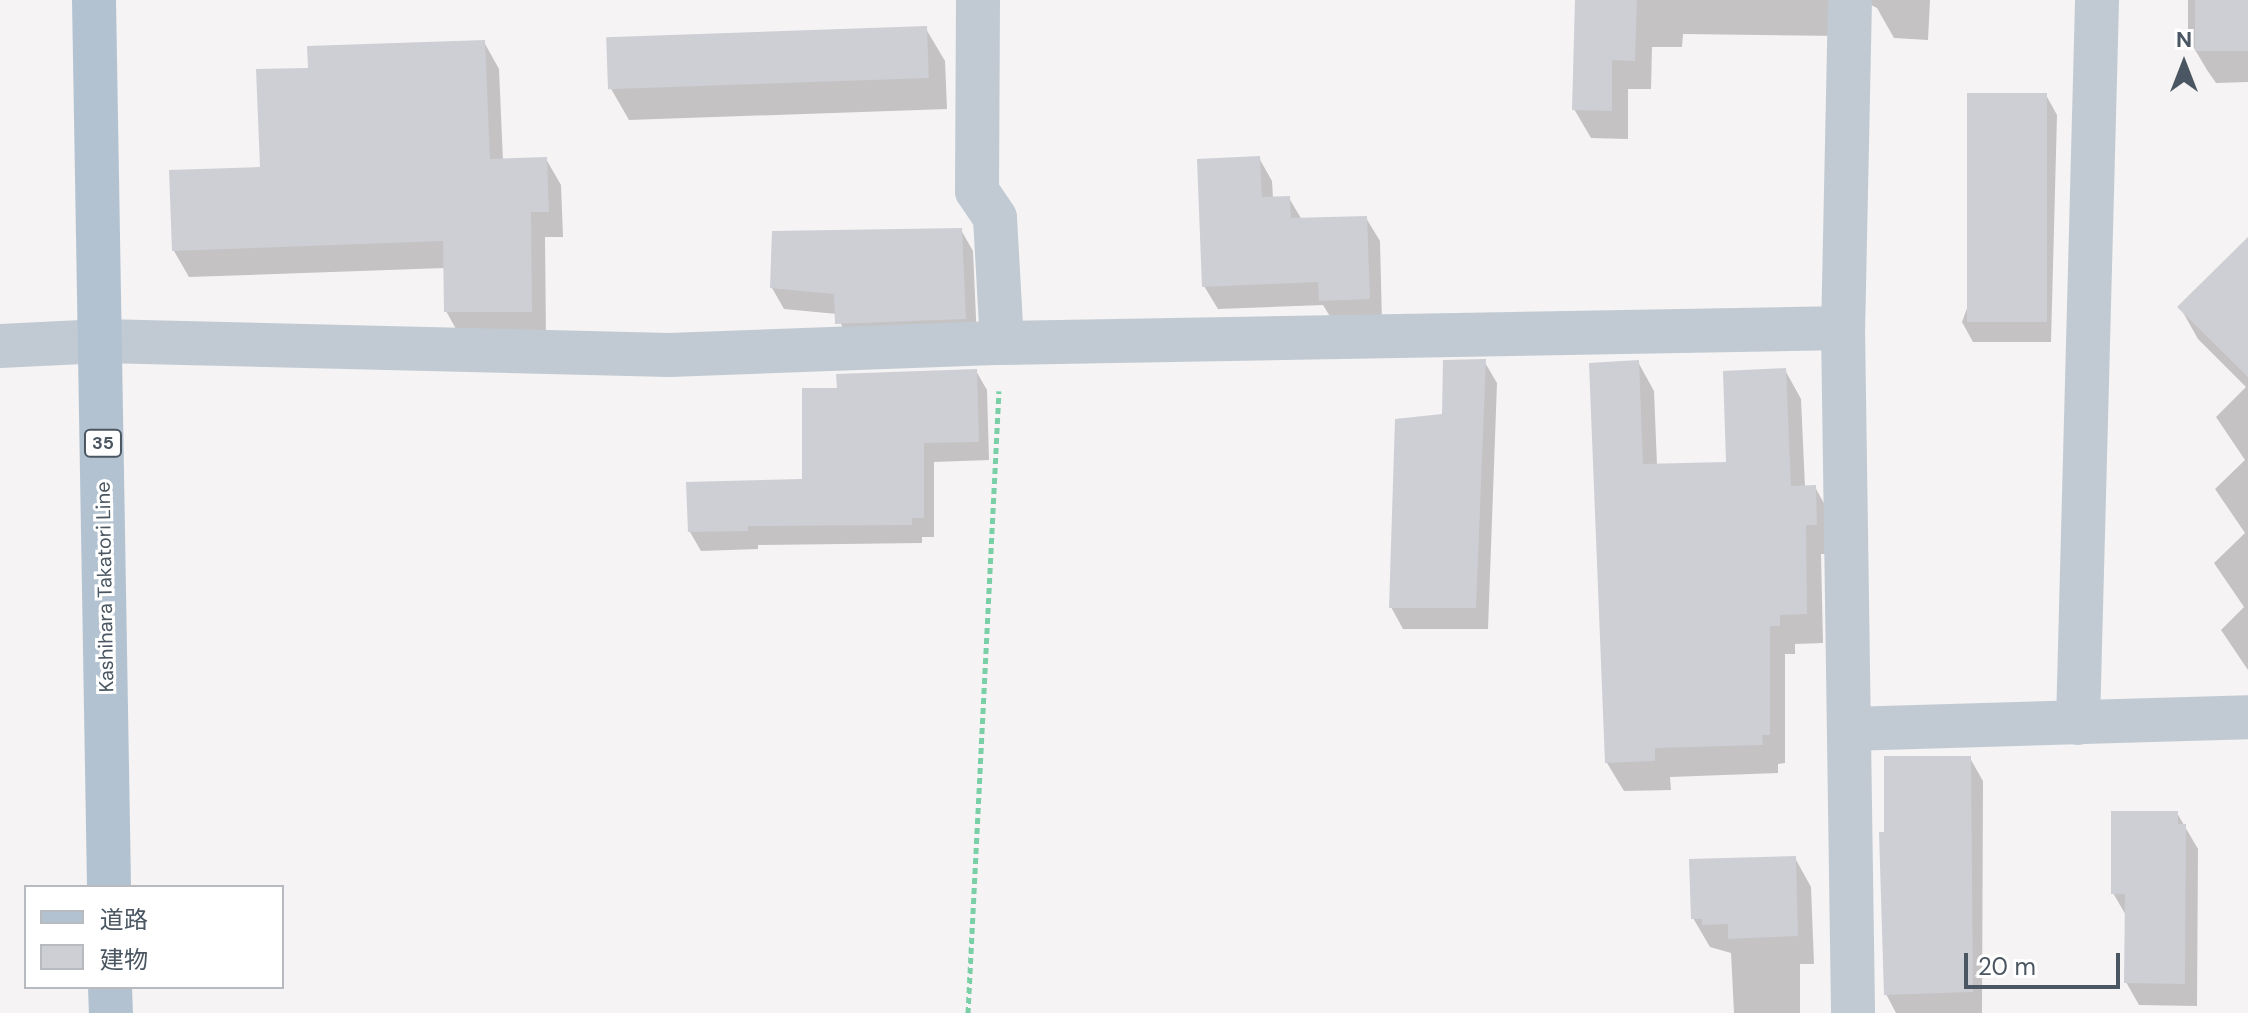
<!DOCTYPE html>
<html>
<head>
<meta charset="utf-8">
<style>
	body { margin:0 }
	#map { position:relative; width:2248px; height:1013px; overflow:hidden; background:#f5f3f3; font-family:"DM Sans","Noto Sans JP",sans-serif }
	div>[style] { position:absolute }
	.shadow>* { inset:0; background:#0003 }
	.building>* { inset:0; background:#cdcfd5; transform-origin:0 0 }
	.path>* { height:5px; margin-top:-2.5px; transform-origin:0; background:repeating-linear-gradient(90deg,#7ad0a6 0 6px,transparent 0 10px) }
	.street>* { height:44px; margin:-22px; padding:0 22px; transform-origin:22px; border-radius:22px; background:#c1cad2 }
	.primary>* { height:44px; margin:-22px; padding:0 22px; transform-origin:22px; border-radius:22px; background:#b3c2d1 }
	span { translate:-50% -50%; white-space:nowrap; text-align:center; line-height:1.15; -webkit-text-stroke:6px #fff; paint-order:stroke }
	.shield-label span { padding:2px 6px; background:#fff; border:2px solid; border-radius:6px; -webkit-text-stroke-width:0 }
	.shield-label { font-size:18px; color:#4a5661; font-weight:700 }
	.street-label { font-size:20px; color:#4a5661 }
	.legend { position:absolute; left:24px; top:885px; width:260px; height:104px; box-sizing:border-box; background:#fff; border:2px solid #b7bbc0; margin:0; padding:10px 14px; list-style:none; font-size:24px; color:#4a5661 }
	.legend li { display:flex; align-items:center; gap:16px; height:40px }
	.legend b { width:40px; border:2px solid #b7bbc0 }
	.north { position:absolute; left:2144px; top:24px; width:80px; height:80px; -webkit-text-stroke:6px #fff; paint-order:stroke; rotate:0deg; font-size:22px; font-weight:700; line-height:32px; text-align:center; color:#4a5661 }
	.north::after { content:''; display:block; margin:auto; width:28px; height:36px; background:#4a5661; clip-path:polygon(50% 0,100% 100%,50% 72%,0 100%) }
	.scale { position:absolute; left:1964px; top:953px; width:156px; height:36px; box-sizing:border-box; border:4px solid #4a5661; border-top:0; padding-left:10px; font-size:24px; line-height:28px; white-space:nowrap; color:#4a5661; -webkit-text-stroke:6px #fff; paint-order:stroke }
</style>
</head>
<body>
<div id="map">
	<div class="shadow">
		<div style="clip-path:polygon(1577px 0,1930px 0,1928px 40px,1894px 38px,1877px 8px,1867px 3px,1841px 36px,1683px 34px,1682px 47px,1652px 47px,1651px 89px,1628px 89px,1628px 139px,1591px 138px,1574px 109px)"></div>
		<div style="clip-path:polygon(2188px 0,2248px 0,2248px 82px,2216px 83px,2207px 70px,2188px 38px)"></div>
		<div style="clip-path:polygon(926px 29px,945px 61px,947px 109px,629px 120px,610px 87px)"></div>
		<div style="clip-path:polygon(484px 42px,499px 69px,503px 161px,546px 159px,561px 185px,563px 237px,545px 237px,546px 338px,461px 338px,446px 311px,445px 268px,189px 277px,174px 251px,262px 169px,310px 70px)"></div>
		<div style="clip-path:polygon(2046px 95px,2057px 115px,2051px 342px,1973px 342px,1962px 322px)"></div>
		<div style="clip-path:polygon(1259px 158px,1272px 181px,1273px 198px,1289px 198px,1302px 220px,1366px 218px,1380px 241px,1382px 322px,1334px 323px,1323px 305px,1218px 309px,1204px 286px)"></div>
		<div style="clip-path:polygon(961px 230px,973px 251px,977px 340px,849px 344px,837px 314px,784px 309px,772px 288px)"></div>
		<div style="clip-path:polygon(2248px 242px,2248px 670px,2221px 630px,2244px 607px,2214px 563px,2245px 533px,2215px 489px,2245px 460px,2216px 417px,2246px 387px,2198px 339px,2180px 307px)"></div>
		<div style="clip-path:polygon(1484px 361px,1497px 383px,1488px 629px,1403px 629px,1391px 607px,1444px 416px)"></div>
		<div style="clip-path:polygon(1638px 362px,1654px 391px,1657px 465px,1728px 463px,1785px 370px,1801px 399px,1805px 487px,1815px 487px,1831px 516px,1832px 554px,1821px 554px,1823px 643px,1795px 644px,1795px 654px,1785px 654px,1785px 763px,1778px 764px,1778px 773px,1670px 777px,1671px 790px,1624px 791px,1607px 763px)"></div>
		<div style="clip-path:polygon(976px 371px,987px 390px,989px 460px,934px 462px,934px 537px,922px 537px,922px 543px,758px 545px,758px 549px,701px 551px,690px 532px,804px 481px,839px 390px)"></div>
		<div style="clip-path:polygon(1970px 758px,1983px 781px,1982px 1013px,1896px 1013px,1886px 994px,1886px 834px)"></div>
		<div style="clip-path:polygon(2177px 813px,2198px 849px,2197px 1006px,2139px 1005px,2126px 982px,2127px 917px,2113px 893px)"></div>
		<div style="clip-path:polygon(1795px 858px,1811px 887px,1814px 964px,1800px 964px,1800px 1013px,1734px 1013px,1731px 953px,1710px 947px,1693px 918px)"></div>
	</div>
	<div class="building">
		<div style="clip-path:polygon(1575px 0,1637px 0,1635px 61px,1612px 60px,1612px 111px,1572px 110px)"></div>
		<div style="left:2195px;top:0;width:53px;height:51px"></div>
		<div style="left:927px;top:26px;width:52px;height:321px;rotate:88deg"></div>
		<div style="clip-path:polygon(485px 40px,490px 159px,547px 157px,549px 212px,531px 212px,532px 312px,444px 312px,443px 241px,172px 251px,169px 170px,260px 167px,256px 69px,308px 68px,307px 46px)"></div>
		<div style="left:1967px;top:93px;width:80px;height:229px"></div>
		<div style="clip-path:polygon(1260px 156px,1262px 197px,1290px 196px,1291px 218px,1367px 216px,1370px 299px,1319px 301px,1318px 282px,1202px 287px,1197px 159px)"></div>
		<div style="clip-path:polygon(962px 228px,966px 319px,835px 324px,834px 294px,770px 288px,772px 231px)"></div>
		<div style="clip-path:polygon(2248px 237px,2248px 377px,2177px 307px)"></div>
		<div style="clip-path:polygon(1486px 359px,1476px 608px,1389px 608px,1395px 419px,1442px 414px,1443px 360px)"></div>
		<div style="clip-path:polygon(1639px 360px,1643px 464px,1726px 462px,1723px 371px,1786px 368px,1791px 486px,1816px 485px,1817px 525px,1806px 525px,1807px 614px,1780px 615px,1780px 626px,1770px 626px,1770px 735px,1762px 735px,1763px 745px,1655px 748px,1655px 761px,1605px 763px,1589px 363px)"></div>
		<div style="clip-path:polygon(977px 369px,979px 442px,924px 443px,924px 518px,912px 518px,912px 525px,748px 526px,748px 531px,688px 532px,686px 482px,802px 479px,802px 388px,837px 388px,836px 374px)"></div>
		<div style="clip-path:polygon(1884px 756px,1971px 756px,1973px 992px,1884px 995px,1879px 832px,1884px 832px)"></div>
		<div style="clip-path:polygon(2111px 811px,2178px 811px,2178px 824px,2186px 824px,2185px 984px,2124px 983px,2125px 894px,2111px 894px)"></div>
		<div style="clip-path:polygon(1796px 856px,1798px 936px,1728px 939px,1728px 924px,1702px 925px,1702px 919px,1691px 919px,1689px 859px)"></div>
	</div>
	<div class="path">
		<div style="left:968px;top:1013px;width:623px;rotate:-87.15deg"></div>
	</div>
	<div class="street">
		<div style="left:978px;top:0;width:191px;rotate:90.3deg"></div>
		<div style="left:977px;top:191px;width:32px;rotate:56deg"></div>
		<div style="left:995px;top:218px;width:125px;rotate:86.8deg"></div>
		<div style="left:1850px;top:0;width:328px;rotate:91.2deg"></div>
		<div style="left:1843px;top:328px;width:685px;rotate:89.16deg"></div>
		<div style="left:0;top:346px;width:102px;rotate:-2.8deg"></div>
		<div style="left:102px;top:341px;width:567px;rotate:1.41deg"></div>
		<div style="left:669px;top:355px;width:333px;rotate:-2.1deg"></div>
		<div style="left:1002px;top:343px;width:841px;rotate:-1.02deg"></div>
		<div style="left:2078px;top:723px;width:723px;rotate:-88.49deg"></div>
		<div style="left:1849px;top:729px;width:399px;rotate:-1.7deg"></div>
	</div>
	<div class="primary">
		<div style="left:94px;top:0;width:887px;rotate:89.03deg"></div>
		<div style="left:110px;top:987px;width:26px;rotate:88deg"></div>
	</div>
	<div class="shield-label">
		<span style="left:103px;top:443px">35</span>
	</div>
	<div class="street-label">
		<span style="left:105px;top:587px;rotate:-91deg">Kashihara Takatori Line</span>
	</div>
	<ul class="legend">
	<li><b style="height:10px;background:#b3c2d1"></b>道路</li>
	<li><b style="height:22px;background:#cdcfd5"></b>建物</li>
	</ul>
	<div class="north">N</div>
	<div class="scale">20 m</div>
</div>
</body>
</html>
